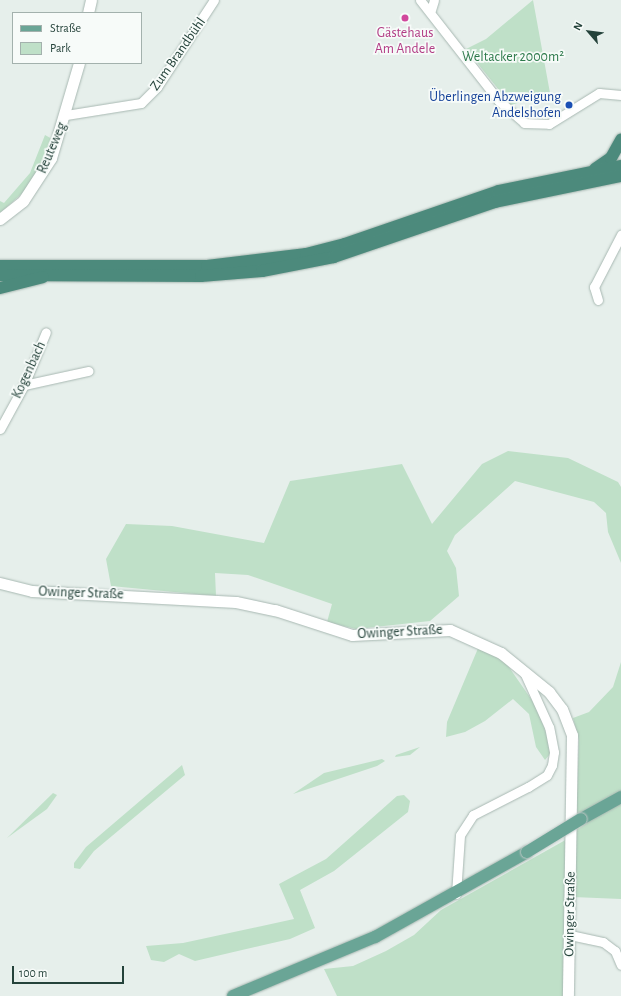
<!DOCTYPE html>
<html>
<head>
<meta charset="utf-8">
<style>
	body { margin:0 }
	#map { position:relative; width:621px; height:996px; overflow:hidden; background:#e6efeb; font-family:"Alegreya Sans",sans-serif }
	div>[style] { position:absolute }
	.green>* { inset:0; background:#bfe0c8 }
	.roads { filter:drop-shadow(0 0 1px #a8b8b2) drop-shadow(0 0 1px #a8b8b2) }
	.minor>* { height:9px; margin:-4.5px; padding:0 4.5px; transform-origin:4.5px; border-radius:4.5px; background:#fff }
	.tertiary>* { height:11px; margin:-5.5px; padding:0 5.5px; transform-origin:5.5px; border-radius:5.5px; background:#fff }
	.primary>* { height:12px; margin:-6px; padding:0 6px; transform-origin:6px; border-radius:6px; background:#6aa596 }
	.trunk>* { height:12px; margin:-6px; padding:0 6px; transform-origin:6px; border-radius:6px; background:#4c8a7c }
	.bridges { filter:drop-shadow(0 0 1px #c2cac8) drop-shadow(0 0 1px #c2cac8) }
	.primary-bridge>* { height:12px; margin:-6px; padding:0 6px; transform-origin:6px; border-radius:6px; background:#6aa596 }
	.dots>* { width:11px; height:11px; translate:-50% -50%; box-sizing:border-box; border:2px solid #f7fbf9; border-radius:50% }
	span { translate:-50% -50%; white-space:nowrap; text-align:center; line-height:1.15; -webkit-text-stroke:3.5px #f7fbf9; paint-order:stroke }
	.hotel-label { font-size:14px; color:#b23c85 }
	.street-label { font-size:14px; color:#24423a }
	.park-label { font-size:14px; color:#2d7a4b }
	.transit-label { font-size:14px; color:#164399 }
	.right { translate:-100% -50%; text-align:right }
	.legend { position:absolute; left:12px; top:12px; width:130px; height:52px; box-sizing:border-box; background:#f7fbf9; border:1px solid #a3b1ad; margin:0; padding:5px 7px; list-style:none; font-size:12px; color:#24423a }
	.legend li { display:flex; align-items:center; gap:8px; height:20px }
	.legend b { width:20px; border:1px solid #a3b1ad }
	.north { position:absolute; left:569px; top:12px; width:40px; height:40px; -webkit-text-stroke:3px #f7fbf9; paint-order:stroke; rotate:298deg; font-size:11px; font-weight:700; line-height:16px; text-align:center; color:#24423a }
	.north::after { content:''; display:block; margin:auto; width:14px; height:18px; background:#24423a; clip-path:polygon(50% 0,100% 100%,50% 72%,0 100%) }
	.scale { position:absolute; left:12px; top:966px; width:112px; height:18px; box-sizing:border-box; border:2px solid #24423a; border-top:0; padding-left:5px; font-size:12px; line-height:14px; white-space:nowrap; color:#24423a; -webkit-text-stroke:3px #f7fbf9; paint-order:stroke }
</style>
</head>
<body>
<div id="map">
	<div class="green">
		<div style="clip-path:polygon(533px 0,550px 93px,511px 105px,466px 49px,486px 39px)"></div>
		<div style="clip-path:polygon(45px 135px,54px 140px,51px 147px,26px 190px,0 213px,0 201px,4px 203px,30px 173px)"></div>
		<div style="clip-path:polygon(508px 451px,568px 458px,618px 482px,621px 487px,621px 563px,608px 532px,606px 513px,594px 502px,515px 481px,455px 535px,447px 551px,456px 568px,459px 596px,430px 621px,356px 629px,327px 622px,332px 604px,248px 575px,215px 573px,216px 596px,111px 586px,106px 559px,126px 524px,172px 526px,264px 543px,290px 481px,402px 464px,432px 524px,482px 464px)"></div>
		<div style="clip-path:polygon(479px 646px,506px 663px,536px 706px,550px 743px,550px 754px,545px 760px,536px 747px,529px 714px,513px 699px,485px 721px,465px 732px,446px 737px,447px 722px)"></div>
		<div style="clip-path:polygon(621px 662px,621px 899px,573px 897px,579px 740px,573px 718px,589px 712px,613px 687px)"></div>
		<div style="clip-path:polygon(420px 747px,410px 755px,395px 757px,396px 755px)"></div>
		<div style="clip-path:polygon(382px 759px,385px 761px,377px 766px,293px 794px,324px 773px)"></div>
		<div style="clip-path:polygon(182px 765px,185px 775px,94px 851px,80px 869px,74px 868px,74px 863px,86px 847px)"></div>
		<div style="clip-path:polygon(53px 793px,57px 795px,47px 809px,7px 838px)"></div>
		<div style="clip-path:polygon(404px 795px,410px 801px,408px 812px,334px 871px,300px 890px,315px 928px,290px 939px,195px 961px,179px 954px,164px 962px,151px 960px,146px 946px,183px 943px,294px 919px,279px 884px,326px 859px,397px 796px)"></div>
		<div style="clip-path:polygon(569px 838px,565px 996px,337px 996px,324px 969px,353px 966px,386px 951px,414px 935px,441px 910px)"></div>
	</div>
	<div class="roads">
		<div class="minor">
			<div style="left:420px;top:0;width:127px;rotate:52deg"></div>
			<div style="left:498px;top:100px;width:35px;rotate:41deg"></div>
			<div style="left:524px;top:123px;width:25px;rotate:2deg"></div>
			<div style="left:549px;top:124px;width:59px;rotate:-31.8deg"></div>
			<div style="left:599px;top:93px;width:22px;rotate:5deg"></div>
			<div style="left:431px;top:10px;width:10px;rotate:-73deg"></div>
			<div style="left:66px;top:115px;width:76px;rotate:-9.1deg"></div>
			<div style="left:141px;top:103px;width:23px;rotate:-45deg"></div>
			<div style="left:157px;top:87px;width:104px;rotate:-56.8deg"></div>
			<div style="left:598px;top:300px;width:14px;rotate:-107deg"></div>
			<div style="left:594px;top:287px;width:59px;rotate:-62.6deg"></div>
			<div style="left:24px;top:385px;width:66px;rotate:-12.3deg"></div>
			<div style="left:0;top:429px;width:50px;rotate:-61.4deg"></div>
			<div style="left:24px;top:385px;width:57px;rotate:-67.5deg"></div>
			<div style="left:456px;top:894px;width:59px;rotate:-86.1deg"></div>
			<div style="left:460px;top:835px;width:24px;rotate:-57deg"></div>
			<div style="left:473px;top:815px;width:62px;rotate:-27deg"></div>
			<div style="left:528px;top:787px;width:22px;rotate:-32deg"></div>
			<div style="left:547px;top:775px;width:11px;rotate:-63deg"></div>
			<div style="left:552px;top:765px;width:13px;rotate:-81deg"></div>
			<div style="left:554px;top:752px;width:25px;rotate:-101deg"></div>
			<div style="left:549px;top:727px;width:60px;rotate:-114.4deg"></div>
			<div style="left:570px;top:935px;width:34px;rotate:12deg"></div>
			<div style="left:603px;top:942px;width:15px;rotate:37deg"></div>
			<div style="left:615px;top:951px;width:15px;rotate:67deg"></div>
		</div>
		<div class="tertiary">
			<div style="left:88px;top:13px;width:13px;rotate:-77deg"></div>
			<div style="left:0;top:219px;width:29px;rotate:-38deg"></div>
			<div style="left:23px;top:201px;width:51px;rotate:-56.9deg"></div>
			<div style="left:51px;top:158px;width:99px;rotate:-73.6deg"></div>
			<div style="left:0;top:583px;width:33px;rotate:14deg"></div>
			<div style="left:32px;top:591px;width:204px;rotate:3.1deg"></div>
			<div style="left:236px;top:602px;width:40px;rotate:12deg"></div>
			<div style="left:275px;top:610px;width:81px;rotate:18deg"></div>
			<div style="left:352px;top:635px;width:98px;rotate:-2.9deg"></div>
			<div style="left:450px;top:630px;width:56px;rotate:24.3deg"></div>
			<div style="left:501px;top:653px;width:62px;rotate:39.1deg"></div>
			<div style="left:549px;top:692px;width:21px;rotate:53deg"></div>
			<div style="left:562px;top:709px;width:28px;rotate:69deg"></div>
			<div style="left:572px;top:735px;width:261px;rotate:90.9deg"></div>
		</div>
		<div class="primary">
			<div style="left:581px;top:819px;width:46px;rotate:-28.8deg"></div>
			<div style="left:233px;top:996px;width:154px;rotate:-22.6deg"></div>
			<div style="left:375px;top:937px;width:174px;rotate:-29.2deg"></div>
		</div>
		<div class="trunk">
			<div style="left:595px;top:169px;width:19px;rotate:-35deg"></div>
			<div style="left:611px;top:158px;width:21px;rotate:-61deg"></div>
			<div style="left:0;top:266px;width:207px"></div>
			<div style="left:207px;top:266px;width:100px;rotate:-6.9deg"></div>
			<div style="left:306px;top:254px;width:40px;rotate:-14.4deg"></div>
			<div style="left:345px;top:244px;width:163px;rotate:-19deg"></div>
			<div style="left:499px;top:191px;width:125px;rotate:-11.6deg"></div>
			<div style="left:0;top:275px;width:201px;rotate:0.3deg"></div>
			<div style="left:201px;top:276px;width:61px;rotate:-4.7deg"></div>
			<div style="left:262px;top:271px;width:73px;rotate:-11deg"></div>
			<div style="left:334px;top:257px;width:170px;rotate:-18.9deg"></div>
			<div style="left:495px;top:202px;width:129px;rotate:-11.7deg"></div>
			<div style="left:0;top:288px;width:44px;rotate:-14.3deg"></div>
		</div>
	</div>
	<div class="bridges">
		<div class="primary-bridge">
			<div style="left:527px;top:852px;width:63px;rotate:-31.4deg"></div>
		</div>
	</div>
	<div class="dots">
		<div style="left:405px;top:18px;background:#d1479c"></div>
		<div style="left:569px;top:105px;background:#1a4fb4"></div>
	</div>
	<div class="hotel-label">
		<span style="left:405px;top:41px">Gästehaus<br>Am Andele</span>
	</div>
	<div class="street-label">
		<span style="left:178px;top:54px;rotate:-55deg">Zum Brandbühl</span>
		<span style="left:52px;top:148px;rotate:-67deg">Reuteweg</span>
		<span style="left:29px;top:370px;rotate:-65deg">Kogenbach</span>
		<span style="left:81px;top:593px;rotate:2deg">Owinger Straße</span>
		<span style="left:400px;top:632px;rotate:-3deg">Owinger Straße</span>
		<span style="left:570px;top:914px;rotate:-89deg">Owinger Straße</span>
	</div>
	<div class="park-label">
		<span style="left:513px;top:57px">Weltacker 2000m²</span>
	</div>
	<div class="transit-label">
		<span class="right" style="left:561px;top:105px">Überlingen Abzweigung<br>Andelshofen</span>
	</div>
	<ul class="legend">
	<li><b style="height:5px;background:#6aa596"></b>Straße</li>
	<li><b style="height:11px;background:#bfe0c8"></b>Park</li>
	</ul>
	<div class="north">N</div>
	<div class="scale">100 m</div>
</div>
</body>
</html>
